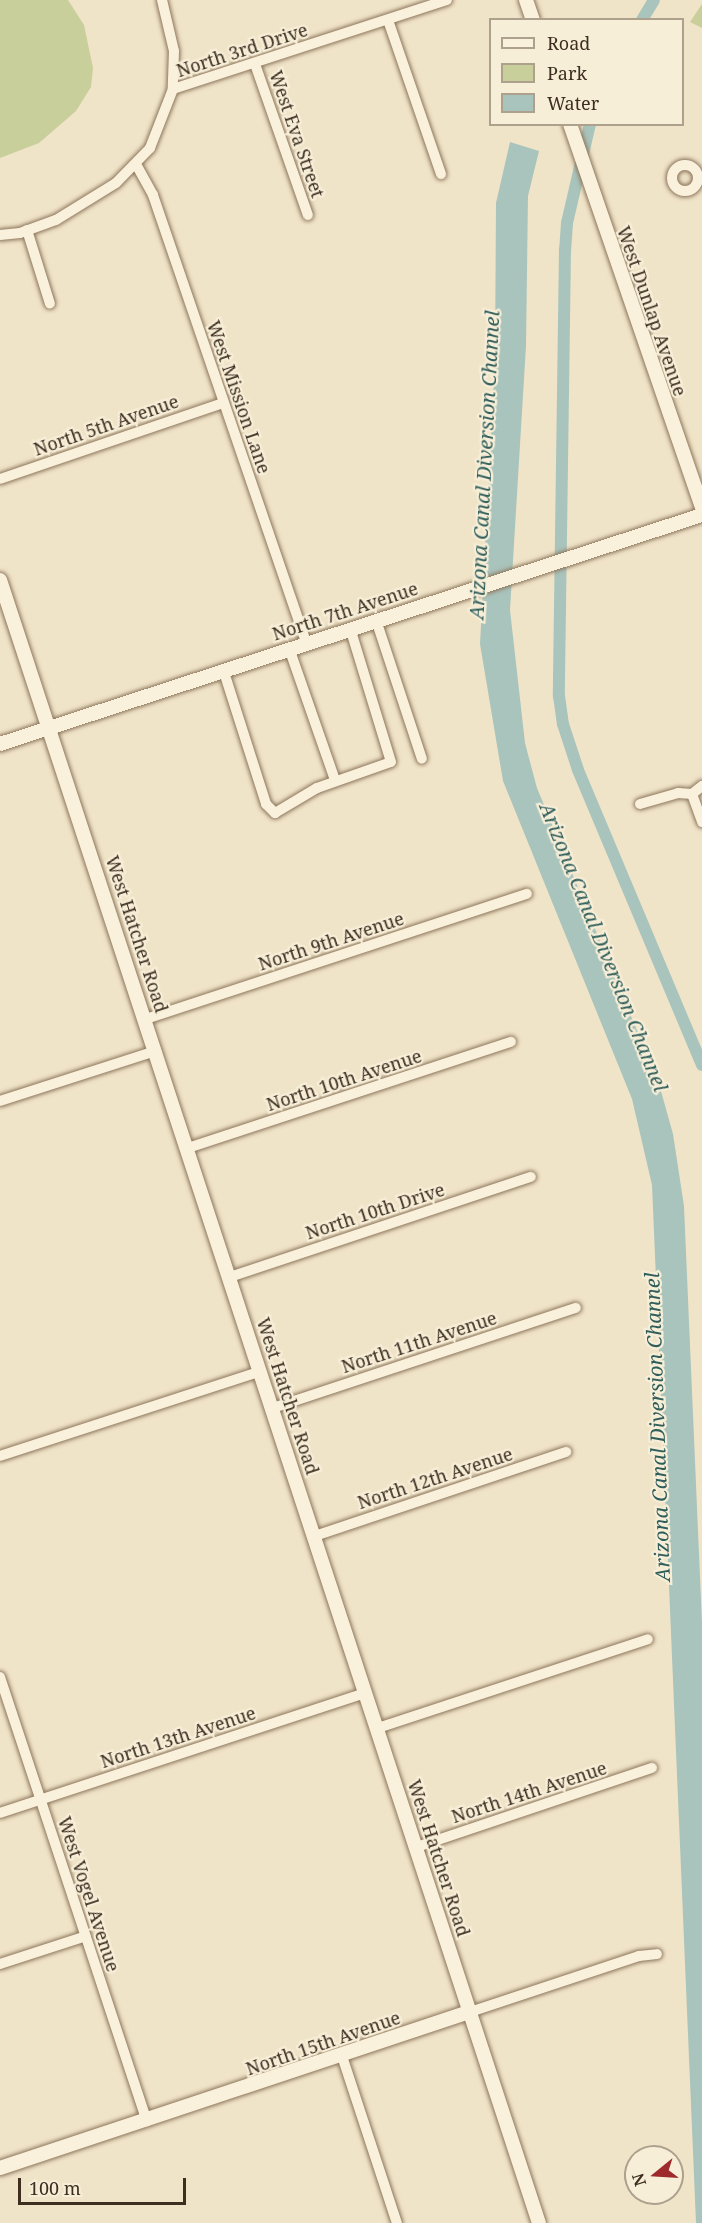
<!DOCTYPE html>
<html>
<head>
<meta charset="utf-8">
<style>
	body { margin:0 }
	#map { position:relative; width:702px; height:2223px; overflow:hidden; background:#f0e4c8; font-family:"Noto Serif",serif }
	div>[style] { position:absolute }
	.green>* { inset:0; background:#c9cf9b }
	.water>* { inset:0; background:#a9c4bc }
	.canal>* { height:12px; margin:-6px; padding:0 6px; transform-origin:6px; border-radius:6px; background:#a9c4bc }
	.roads { filter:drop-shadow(0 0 2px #8d765c) drop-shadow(0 0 2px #8d765c) }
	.street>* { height:10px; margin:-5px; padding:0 5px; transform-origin:5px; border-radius:5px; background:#faf1dc }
	.street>.ring { margin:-5px; padding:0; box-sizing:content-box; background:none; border:10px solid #faf1dc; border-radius:50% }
	.secondary>* { height:14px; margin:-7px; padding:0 7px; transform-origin:7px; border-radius:7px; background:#faf1dc }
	span { translate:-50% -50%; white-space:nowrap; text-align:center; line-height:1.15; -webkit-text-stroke:4.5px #f7eed8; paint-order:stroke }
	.street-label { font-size:18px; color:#3d2e20 }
	.water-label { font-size:20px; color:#2f5d5a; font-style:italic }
	.legend { position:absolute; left:489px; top:18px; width:195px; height:108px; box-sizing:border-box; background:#f7eed8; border:2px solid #ada18e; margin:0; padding:8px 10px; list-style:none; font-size:18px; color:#3d2e20 }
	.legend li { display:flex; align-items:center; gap:12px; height:30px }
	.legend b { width:30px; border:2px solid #ada18e }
	.north { position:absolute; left:624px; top:2145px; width:60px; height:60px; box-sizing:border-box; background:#f7eed8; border:2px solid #ada18e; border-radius:50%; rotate:252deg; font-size:16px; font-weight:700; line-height:24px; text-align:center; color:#3d2e20 }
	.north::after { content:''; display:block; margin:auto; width:21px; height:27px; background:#9e2a2b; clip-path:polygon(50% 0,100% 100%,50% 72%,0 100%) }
	.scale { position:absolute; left:18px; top:2178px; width:168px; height:27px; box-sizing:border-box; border:3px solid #3d2e20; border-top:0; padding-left:8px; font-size:18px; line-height:21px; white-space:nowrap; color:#3d2e20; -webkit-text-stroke:4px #f7eed8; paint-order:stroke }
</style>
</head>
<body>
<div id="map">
	<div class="green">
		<div style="clip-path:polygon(0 0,68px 0,84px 25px,93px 68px,91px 87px,76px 111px,39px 143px,0 158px)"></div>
		<div style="clip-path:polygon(702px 4px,702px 28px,690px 22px)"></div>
	</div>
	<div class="water">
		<div style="clip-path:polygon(510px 142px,539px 151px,528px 196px,526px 346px,510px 610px,525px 743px,537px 788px,659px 1084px,673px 1134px,684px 1206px,702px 1623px,702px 2223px,696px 2223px,652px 1185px,632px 1099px,503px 781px,480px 644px,495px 357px,496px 203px)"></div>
	</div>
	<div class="canal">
		<div style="left:642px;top:20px;width:23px;rotate:-59deg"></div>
		<div style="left:590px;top:124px;width:102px;rotate:103.1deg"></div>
		<div style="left:567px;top:223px;width:26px;rotate:94deg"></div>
		<div style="left:565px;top:249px;width:447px;rotate:90.8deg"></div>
		<div style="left:559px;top:696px;width:28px;rotate:82deg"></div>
		<div style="left:563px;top:724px;width:48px;rotate:71.9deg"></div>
		<div style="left:578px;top:770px;width:320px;rotate:67.2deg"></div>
	</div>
	<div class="roads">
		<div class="street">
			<div style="left:162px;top:0;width:52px;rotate:76.8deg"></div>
			<div style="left:174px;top:51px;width:38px;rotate:92deg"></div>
			<div style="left:388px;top:20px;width:163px;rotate:71deg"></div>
			<div style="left:255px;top:64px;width:160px;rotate:70.7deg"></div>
			<div class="ring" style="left:672px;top:165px;width:16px;height:16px"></div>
			<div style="left:137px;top:166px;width:33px;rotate:61deg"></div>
			<div style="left:153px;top:195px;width:472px;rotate:71.1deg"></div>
			<div style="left:27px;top:230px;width:77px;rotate:72.7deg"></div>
			<div style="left:0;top:235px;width:20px;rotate:-6deg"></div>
			<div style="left:20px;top:233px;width:38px;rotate:-20deg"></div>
			<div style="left:56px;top:220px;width:70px;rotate:-31.7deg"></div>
			<div style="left:116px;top:183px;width:49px;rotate:-45.8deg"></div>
			<div style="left:150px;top:148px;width:63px;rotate:-68.7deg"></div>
			<div style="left:173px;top:89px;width:288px;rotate:-18deg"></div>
			<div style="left:0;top:479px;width:236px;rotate:-18.8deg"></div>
			<div style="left:376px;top:620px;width:146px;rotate:71.7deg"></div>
			<div style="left:289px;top:648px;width:140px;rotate:70.8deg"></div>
			<div style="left:223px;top:669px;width:142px;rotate:72.3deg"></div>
			<div style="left:266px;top:804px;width:13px;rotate:45deg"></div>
			<div style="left:275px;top:813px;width:49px;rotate:-30.8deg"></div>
			<div style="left:317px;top:788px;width:78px;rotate:-19.4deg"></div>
			<div style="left:391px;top:762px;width:140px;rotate:-107deg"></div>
			<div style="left:692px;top:794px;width:30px;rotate:70deg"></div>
			<div style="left:640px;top:804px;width:40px;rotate:-16deg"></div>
			<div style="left:678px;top:793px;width:14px;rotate:4deg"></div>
			<div style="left:692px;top:794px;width:13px;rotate:-39deg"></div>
			<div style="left:146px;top:1019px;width:401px;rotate:-18.2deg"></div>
			<div style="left:0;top:1101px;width:164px;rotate:-17.8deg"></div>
			<div style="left:188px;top:1148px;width:340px;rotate:-18.2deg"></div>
			<div style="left:230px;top:1277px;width:317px;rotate:-18.4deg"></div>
			<div style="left:273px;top:1408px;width:319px;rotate:-18.3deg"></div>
			<div style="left:0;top:1456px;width:274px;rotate:-18deg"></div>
			<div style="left:315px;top:1536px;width:265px;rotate:-18.5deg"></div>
			<div style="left:0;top:1677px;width:468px;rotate:71.7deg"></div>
			<div style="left:378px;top:1728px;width:284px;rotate:-18.2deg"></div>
			<div style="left:0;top:1813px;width:385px;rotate:-18.2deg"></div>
			<div style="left:417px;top:1847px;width:248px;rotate:-18.6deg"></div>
			<div style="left:0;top:1964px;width:90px;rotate:-18deg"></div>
			<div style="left:470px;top:2012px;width:178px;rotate:-18.3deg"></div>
			<div style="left:639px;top:1956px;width:18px;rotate:-6deg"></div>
			<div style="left:342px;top:2056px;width:176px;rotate:71.8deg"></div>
		</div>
		<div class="secondary">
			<div style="left:526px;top:0;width:21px;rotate:71deg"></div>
			<div style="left:570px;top:124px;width:406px;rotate:71deg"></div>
			<div style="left:0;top:580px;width:1729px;rotate:71.84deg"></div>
			<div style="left:0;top:744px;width:738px;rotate:-18.07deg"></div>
			<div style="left:0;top:2168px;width:495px;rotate:-18.4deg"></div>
		</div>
	</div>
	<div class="street-label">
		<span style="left:242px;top:50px;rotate:-18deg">North 3rd Drive</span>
		<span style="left:297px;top:134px;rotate:71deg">West Eva Street</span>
		<span style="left:652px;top:311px;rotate:71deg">West Dunlap Avenue</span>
		<span style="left:239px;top:397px;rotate:71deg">West Mission Lane</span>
		<span style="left:106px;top:425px;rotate:-19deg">North 5th Avenue</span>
		<span style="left:345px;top:611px;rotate:-18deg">North 7th Avenue</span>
		<span style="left:137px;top:934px;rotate:72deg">West Hatcher Road</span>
		<span style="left:331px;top:941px;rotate:-18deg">North 9th Avenue</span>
		<span style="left:344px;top:1080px;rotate:-18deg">North 10th Avenue</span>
		<span style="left:375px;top:1211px;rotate:-18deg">North 10th Drive</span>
		<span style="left:419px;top:1342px;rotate:-18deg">North 11th Avenue</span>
		<span style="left:288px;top:1396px;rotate:72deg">West Hatcher Road</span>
		<span style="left:435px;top:1478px;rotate:-18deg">North 12th Avenue</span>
		<span style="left:178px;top:1737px;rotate:-18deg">North 13th Avenue</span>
		<span style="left:529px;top:1792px;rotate:-18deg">North 14th Avenue</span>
		<span style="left:439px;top:1858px;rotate:72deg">West Hatcher Road</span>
		<span style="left:89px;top:1894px;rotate:72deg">West Vogel Avenue</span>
		<span style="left:323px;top:2043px;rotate:-19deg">North 15th Avenue</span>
	</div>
	<div class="water-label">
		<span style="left:484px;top:465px;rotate:-87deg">Arizona Canal Diversion Channel</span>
		<span style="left:604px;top:947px;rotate:68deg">Arizona Canal Diversion Channel</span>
		<span style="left:657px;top:1427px;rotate:-92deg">Arizona Canal Diversion Channel</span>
	</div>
	<ul class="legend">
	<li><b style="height:8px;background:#faf1dc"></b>Road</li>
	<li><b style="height:16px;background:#c9cf9b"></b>Park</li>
	<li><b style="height:16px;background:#a9c4bc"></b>Water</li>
	</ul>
	<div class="north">N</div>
	<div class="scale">100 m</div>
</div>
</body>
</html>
